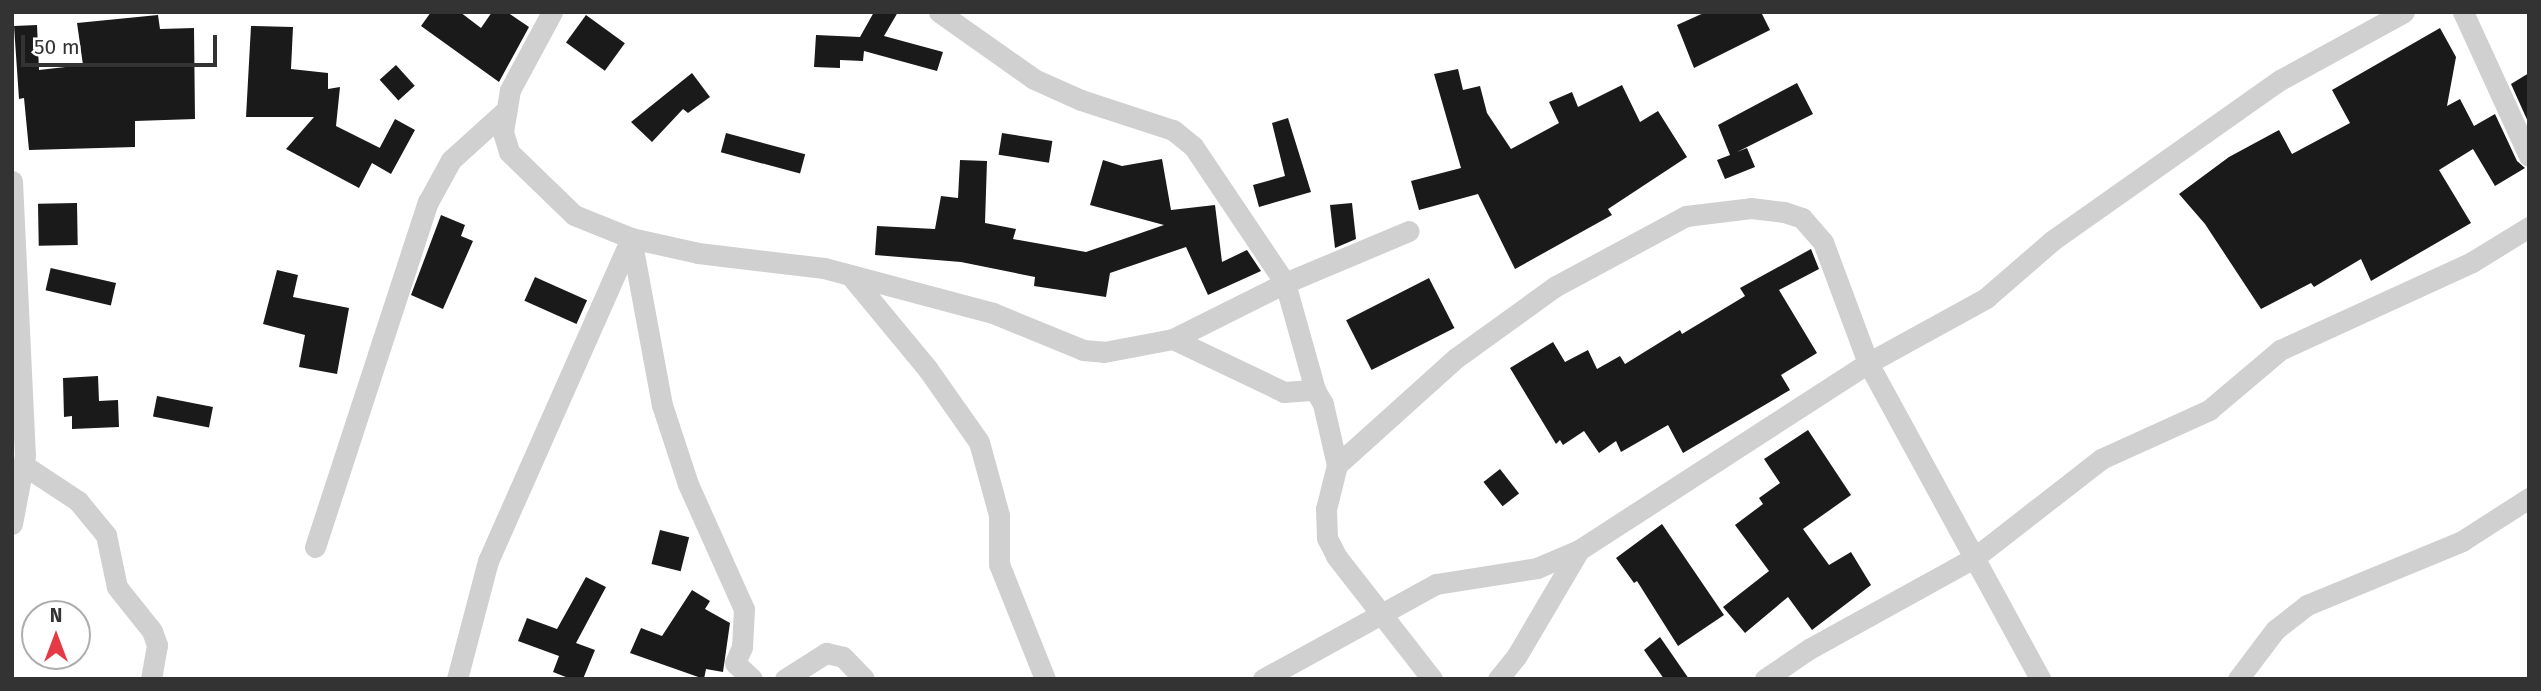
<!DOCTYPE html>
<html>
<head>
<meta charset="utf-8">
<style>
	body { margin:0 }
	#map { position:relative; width:2541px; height:691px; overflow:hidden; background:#fff; font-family:"Fira Sans",sans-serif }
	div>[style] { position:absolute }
	.building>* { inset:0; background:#1a1a1a; transform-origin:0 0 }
	.street>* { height:21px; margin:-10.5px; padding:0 10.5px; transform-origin:10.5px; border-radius:10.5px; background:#d0d0d0 }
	span { translate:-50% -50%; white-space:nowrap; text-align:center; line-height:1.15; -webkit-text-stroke:7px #fff; paint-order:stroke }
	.frame { position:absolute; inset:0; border:14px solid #333; pointer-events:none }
	.north { position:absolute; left:21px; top:600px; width:70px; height:70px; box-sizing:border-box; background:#fff; border:2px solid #adadad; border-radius:50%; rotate:0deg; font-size:19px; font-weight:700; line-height:28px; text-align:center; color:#333 }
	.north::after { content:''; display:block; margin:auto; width:24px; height:32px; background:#e63946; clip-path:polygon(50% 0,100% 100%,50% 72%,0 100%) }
	.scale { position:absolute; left:21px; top:35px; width:196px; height:32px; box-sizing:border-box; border:4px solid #333; border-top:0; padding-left:9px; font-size:21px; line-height:24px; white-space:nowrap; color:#333; -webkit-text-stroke:5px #fff; paint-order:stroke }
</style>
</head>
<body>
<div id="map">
	<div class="building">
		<div style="clip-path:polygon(431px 12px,460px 12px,481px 28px,492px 12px,507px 12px,529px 27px,499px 82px,421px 26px)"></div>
		<div style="clip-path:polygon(874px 12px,898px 12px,884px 36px,943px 52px,937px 71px,864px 51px,863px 61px,840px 60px,840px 68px,814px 67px,816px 35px,860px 37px)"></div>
		<div style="clip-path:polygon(1706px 12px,1761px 12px,1770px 30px,1694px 68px,1677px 25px)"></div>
		<div style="clip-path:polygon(158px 15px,160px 29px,194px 28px,195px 119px,135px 121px,135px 147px,29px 150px,24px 98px,19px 99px,14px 26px,37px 25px,39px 70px,83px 65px,77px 23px)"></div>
		<div style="left:586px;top:15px;width:48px;height:34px;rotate:36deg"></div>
		<div style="clip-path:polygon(251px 26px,293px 27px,291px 69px,328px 73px,328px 89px,340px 87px,336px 126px,380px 148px,377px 153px,395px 119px,415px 130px,391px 174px,372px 163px,359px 188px,286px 149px,314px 117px,246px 117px)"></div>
		<div style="clip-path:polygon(2440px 28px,2456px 57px,2447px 106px,2460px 99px,2474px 126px,2495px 114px,2517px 161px,2525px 168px,2495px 186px,2473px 149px,2439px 170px,2471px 223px,2371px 281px,2361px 259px,2314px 287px,2311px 283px,2261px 309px,2205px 224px,2179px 194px,2229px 157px,2279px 130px,2292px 154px,2350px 123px,2332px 90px)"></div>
		<div style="left:396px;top:65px;width:28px;height:22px;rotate:48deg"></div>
		<div style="clip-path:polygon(1458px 69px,1463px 90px,1480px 86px,1487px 113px,1511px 149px,1559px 123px,1549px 102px,1572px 92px,1578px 107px,1622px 85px,1640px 122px,1658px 111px,1687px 157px,1608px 209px,1612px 215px,1515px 269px,1478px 194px,1419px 210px,1411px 181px,1461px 168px,1434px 74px)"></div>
		<div style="clip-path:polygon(692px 73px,710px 97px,688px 113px,683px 109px,652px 142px,631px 122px)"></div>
		<div style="clip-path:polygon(2529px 73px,2529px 124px,2511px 84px)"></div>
		<div style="clip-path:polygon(1797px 83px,1813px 114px,1737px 152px,1747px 148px,1755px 167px,1725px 179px,1717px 160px,1730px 155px,1718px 125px)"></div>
		<div style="clip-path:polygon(1288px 118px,1311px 192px,1259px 207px,1253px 185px,1285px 176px,1272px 123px)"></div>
		<div style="left:726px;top:133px;width:82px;height:20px;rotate:15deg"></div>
		<div style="left:1002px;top:133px;width:51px;height:22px;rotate:9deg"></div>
		<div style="clip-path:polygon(1162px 159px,1171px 210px,1215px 205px,1222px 262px,1247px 250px,1261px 271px,1208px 295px,1186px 247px,1110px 273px,1106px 297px,1034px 286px,1035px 277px,961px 262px,875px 255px,877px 226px,935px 229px,941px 196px,958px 198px,960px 160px,987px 161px,985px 223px,1016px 229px,1013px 239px,1086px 252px,1164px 225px,1090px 205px,1103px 160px,1122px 166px)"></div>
		<div style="left:77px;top:203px;width:42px;height:39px;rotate:89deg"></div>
		<div style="clip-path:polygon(1352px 203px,1356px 239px,1335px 248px,1330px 205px)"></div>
		<div style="clip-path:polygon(441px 215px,465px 225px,461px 236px,473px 241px,443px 309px,411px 295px)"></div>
		<div style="clip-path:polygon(1811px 249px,1819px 269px,1779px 290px,1817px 353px,1781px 375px,1790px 390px,1683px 453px,1668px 425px,1621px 452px,1616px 441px,1599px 453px,1584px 431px,1563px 445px,1560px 440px,1556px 444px,1510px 368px,1553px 342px,1565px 362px,1588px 350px,1597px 369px,1620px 356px,1625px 364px,1680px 330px,1682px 334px,1745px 296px,1740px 288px)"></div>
		<div style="clip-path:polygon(277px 270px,298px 275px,293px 297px,349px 308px,337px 374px,299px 367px,305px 335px,263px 324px)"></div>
		<div style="left:535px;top:277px;width:57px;height:26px;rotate:24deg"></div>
		<div style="left:1429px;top:278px;width:56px;height:93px;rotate:63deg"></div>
		<div style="left:116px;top:283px;width:23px;height:67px;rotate:103deg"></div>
		<div style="clip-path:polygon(98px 376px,99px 401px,118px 400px,119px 427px,72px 429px,72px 416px,64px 417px,63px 378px)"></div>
		<div style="left:157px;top:396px;width:57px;height:21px;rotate:11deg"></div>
		<div style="clip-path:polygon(1808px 430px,1851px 495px,1803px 529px,1829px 565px,1851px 552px,1871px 585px,1812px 630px,1788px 597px,1745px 633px,1723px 607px,1769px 571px,1735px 525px,1763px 504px,1759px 498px,1780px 483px,1764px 459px)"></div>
		<div style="left:1500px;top:469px;width:31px;height:21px;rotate:52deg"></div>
		<div style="clip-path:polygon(1662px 524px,1724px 615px,1678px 646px,1637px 581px,1634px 583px,1616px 558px)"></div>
		<div style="left:660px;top:530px;width:30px;height:35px;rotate:14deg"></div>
		<div style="clip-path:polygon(586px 577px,606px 587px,576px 643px,595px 650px,583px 679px,571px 679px,553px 672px,559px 656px,518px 641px,527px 618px,557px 629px)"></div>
		<div style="clip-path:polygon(692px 590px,710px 601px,705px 609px,730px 623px,723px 672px,706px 669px,704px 679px,630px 653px,641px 628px,662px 636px)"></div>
		<div style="clip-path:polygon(1660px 637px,1689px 679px,1664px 679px,1644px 650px)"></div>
	</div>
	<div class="street">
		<div style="left:552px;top:12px;width:89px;rotate:118.3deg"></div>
		<div style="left:510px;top:90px;width:43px;rotate:99.5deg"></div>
		<div style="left:503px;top:132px;width:21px;rotate:73deg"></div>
		<div style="left:509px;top:152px;width:91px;rotate:44.1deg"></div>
		<div style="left:574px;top:215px;width:61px;rotate:22deg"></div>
		<div style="left:631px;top:238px;width:69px;rotate:12.6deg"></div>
		<div style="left:698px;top:253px;width:127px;rotate:6.8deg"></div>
		<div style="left:824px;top:268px;width:175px;rotate:14.9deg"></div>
		<div style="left:993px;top:313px;width:97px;rotate:22.3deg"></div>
		<div style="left:1083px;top:350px;width:21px;rotate:5deg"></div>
		<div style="left:1104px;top:352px;width:70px;rotate:-10.7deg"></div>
		<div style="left:1173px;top:339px;width:123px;rotate:25.5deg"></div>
		<div style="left:1284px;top:392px;width:31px;rotate:-4deg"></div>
		<div style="left:1315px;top:390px;width:16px;rotate:60deg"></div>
		<div style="left:1323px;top:404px;width:63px;rotate:77.1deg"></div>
		<div style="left:1337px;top:465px;width:45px;rotate:104deg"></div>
		<div style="left:1326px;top:509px;width:29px;rotate:88deg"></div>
		<div style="left:1327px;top:538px;width:20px;rotate:63deg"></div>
		<div style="left:1336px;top:556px;width:156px;rotate:52deg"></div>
		<div style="left:939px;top:12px;width:116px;rotate:35.2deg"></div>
		<div style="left:1034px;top:79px;width:51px;rotate:24.1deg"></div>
		<div style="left:1081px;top:100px;width:97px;rotate:18.1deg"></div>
		<div style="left:1173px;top:130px;width:26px;rotate:39deg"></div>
		<div style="left:1193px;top:146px;width:165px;rotate:56.1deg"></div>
		<div style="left:1285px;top:283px;width:111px;rotate:74.3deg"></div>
		<div style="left:2463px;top:12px;width:158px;rotate:65.4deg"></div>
		<div style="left:12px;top:181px;width:274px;rotate:87.3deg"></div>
		<div style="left:25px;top:455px;width:70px;rotate:100.7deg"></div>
		<div style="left:631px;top:238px;width:170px;rotate:79.5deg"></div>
		<div style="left:662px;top:405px;width:83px;rotate:71.8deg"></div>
		<div style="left:688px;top:484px;width:137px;rotate:65.9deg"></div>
		<div style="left:744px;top:609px;width:38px;rotate:93deg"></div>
		<div style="left:742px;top:647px;width:17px;rotate:114deg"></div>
		<div style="left:735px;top:663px;width:23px;rotate:43deg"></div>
		<div style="left:850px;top:275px;width:121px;rotate:50.4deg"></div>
		<div style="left:927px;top:368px;width:90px;rotate:54.9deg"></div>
		<div style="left:979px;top:442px;width:76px;rotate:74.7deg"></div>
		<div style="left:999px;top:515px;width:49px;rotate:90deg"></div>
		<div style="left:999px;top:564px;width:124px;rotate:68.2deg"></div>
		<div style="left:1173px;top:339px;width:125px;rotate:-26.6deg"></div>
		<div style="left:1285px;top:283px;width:134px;rotate:-22.8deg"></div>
		<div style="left:1337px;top:465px;width:160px;rotate:-42deg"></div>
		<div style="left:1456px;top:358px;width:123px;rotate:-35.8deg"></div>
		<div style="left:1556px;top:286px;width:148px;rotate:-28.3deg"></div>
		<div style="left:1686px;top:216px;width:65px;rotate:-7deg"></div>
		<div style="left:1751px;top:208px;width:33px;rotate:7deg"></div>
		<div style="left:1784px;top:212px;width:19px;rotate:18deg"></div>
		<div style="left:1802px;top:218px;width:32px;rotate:49deg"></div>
		<div style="left:1823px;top:242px;width:129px;rotate:69.6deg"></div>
		<div style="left:1868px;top:363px;width:360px;rotate:61.4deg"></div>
		<div style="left:25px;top:466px;width:64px;rotate:33.4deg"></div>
		<div style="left:78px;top:501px;width:44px;rotate:50.5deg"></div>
		<div style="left:106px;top:535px;width:53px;rotate:78.1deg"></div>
		<div style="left:117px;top:587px;width:56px;rotate:51.5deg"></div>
		<div style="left:152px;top:631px;width:15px;rotate:70deg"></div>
		<div style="left:157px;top:645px;width:35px;rotate:100deg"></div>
		<div style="left:315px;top:547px;width:363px;rotate:-71.9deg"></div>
		<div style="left:428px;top:202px;width:48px;rotate:-61.3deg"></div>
		<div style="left:451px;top:160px;width:70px;rotate:-42.1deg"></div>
		<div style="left:457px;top:679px;width:122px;rotate:-75.3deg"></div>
		<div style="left:488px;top:561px;width:353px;rotate:-66.1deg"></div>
		<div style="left:785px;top:679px;width:49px;rotate:-32.4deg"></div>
		<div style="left:826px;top:653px;width:17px;rotate:13deg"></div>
		<div style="left:843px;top:657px;width:30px;rotate:46deg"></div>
		<div style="left:1263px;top:679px;width:197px;rotate:-28.8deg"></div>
		<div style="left:1436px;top:584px;width:102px;rotate:-9deg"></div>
		<div style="left:1537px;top:568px;width:46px;rotate:-23.2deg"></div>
		<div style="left:1579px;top:550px;width:344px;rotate:-32.9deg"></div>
		<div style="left:1868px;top:363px;width:135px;rotate:-28.8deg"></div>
		<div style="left:1986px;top:298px;width:89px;rotate:-40.9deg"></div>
		<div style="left:2053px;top:240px;width:278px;rotate:-35.2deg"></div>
		<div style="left:2280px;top:80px;width:141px;rotate:-28.7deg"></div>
		<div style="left:1498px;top:679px;width:28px;rotate:-51deg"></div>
		<div style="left:1516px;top:657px;width:124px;rotate:-59.5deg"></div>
		<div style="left:1765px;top:679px;width:53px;rotate:-34.3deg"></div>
		<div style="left:1809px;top:649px;width:188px;rotate:-28.9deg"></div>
		<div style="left:1974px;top:558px;width:161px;rotate:-37.9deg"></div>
		<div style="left:2101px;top:459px;width:119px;rotate:-24.4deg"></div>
		<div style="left:2209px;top:410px;width:93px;rotate:-40.2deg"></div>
		<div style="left:2280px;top:350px;width:211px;rotate:-24.6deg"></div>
		<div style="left:2472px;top:262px;width:67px;rotate:-31.6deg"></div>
		<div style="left:2238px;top:679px;width:61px;rotate:-52.9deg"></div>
		<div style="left:2275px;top:630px;width:41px;rotate:-38deg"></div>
		<div style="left:2307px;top:605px;width:168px;rotate:-22.4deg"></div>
		<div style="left:2462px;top:541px;width:80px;rotate:-32.7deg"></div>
	</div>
	<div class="frame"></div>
	<div class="north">N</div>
	<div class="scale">50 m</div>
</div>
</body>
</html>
